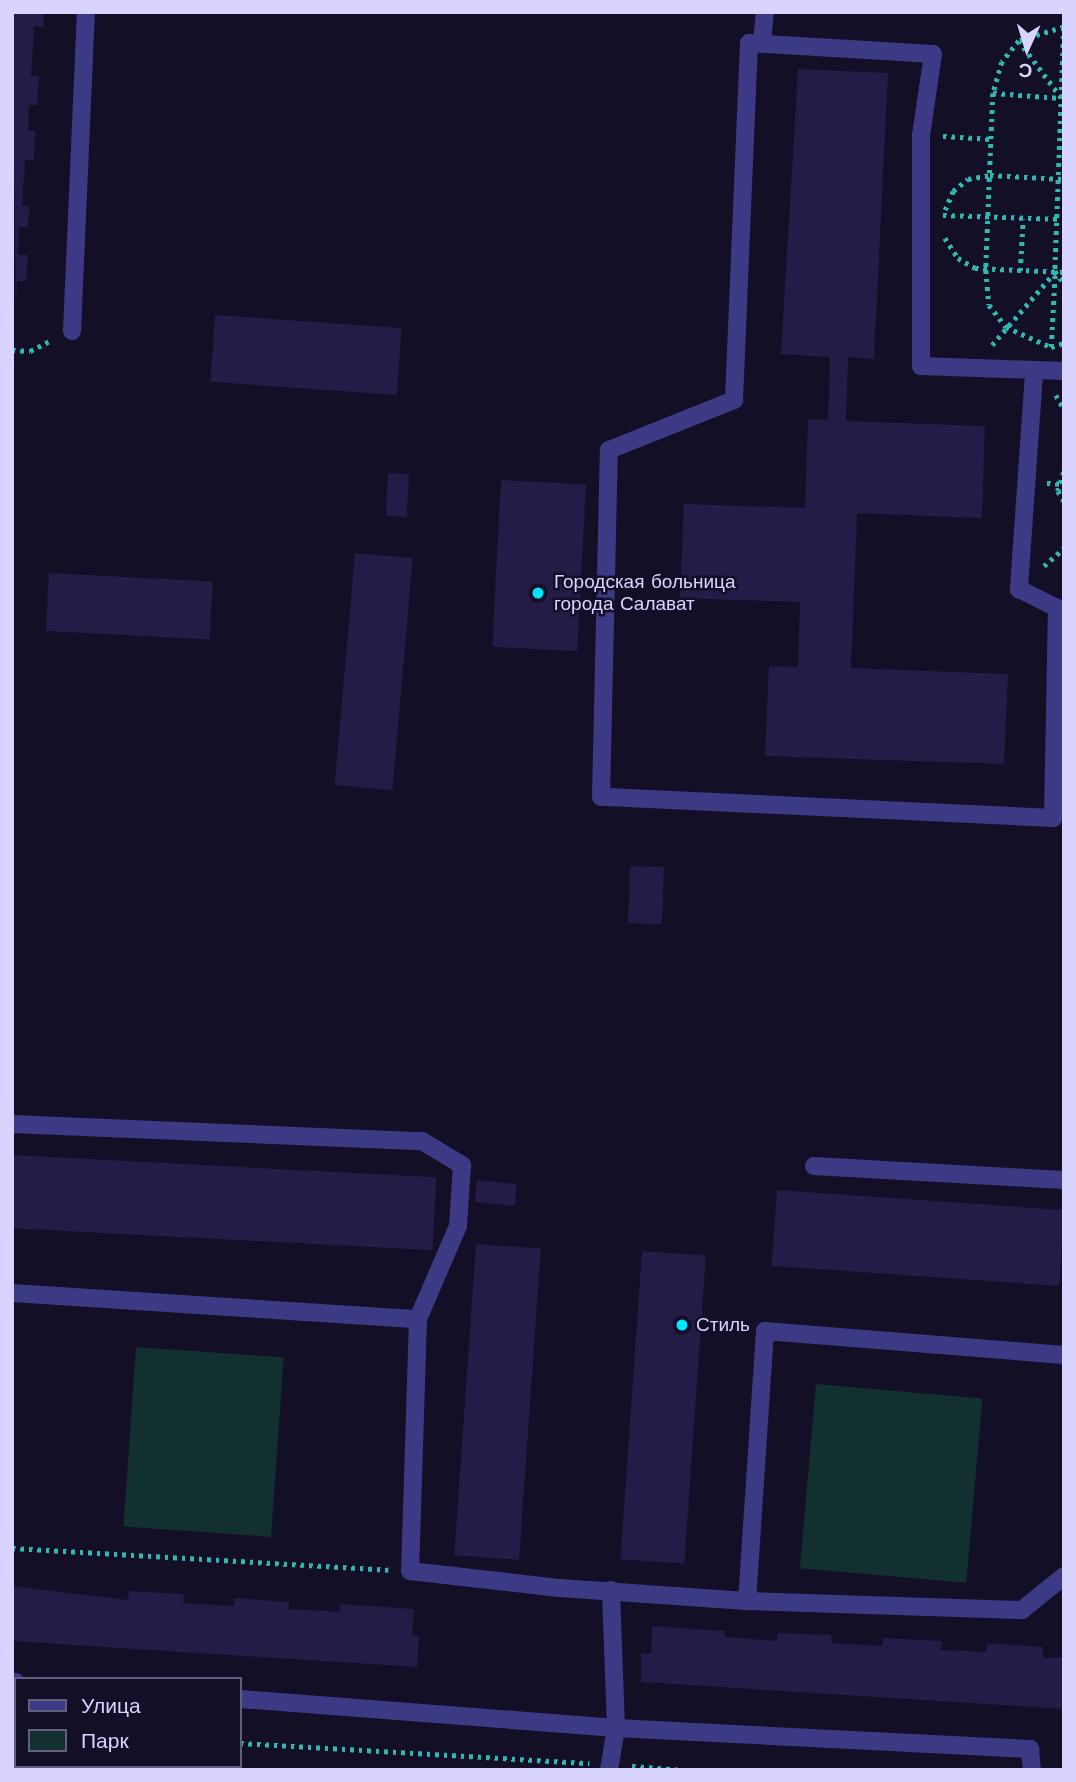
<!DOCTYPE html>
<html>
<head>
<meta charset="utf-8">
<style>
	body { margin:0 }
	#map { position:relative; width:1076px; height:1782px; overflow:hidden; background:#130f26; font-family:"Work Sans",sans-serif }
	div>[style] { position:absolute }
	.green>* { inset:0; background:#12302f; transform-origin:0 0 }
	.building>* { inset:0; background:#241b47; transform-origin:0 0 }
	.path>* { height:4.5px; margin-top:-2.25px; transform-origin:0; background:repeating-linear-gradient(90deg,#2fb8b0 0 3.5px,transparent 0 8.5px) }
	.minor>* { height:18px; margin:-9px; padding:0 9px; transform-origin:9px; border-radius:9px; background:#3d3a85 }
	.dots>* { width:19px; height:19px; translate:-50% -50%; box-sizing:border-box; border:4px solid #130f26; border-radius:50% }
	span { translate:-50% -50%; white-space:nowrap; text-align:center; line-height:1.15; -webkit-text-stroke:5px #130f26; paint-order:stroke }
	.poi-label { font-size:19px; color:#d9d4ff }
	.left { translate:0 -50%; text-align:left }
	.frame { position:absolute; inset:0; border:14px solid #d9d4ff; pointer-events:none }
	.legend { position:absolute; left:14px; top:1677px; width:228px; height:91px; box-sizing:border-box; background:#130f26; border:2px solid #625e7d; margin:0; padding:9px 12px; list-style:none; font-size:21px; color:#d9d4ff }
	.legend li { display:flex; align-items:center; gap:14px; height:35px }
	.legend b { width:35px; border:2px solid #625e7d }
	.north { position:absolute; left:992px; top:14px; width:70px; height:70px; -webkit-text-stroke:5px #130f26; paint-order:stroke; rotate:184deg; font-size:19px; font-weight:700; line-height:28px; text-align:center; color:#d9d4ff }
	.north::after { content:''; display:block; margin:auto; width:24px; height:32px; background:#d9d4ff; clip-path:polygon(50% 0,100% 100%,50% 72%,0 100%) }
</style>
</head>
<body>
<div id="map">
	<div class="green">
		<div style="left:136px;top:1347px;width:148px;height:180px;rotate:4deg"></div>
		<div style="left:816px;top:1384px;width:167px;height:185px;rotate:5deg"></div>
	</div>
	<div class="building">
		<div style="clip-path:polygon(12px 12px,44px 12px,43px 27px,34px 26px,31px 76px,39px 76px,37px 105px,29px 105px,28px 130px,35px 131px,34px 160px,25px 160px,22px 206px,30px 206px,27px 227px,19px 227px,18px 255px,28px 255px,26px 281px,17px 281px,16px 310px)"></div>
		<div style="clip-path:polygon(798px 69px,888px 73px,874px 359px,848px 357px,846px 421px,985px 426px,982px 518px,857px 513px,851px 668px,1008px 674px,1004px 764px,765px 756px,769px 666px,798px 667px,800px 602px,680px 598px,684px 504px,805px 508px,808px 419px,828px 420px,830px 357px,781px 354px)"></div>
		<div style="left:215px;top:315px;width:187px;height:67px;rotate:4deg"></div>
		<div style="left:388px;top:473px;width:21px;height:43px;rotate:3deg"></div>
		<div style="left:501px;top:480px;width:85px;height:167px;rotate:3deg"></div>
		<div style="left:355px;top:553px;width:58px;height:233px;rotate:5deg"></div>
		<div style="left:49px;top:573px;width:164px;height:58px;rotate:3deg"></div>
		<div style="left:630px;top:866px;width:34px;height:57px;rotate:2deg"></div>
		<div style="left:12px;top:1155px;width:425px;height:73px;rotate:3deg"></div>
		<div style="left:477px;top:1180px;width:40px;height:22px;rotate:6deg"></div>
		<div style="left:777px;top:1190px;width:288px;height:76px;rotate:4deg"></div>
		<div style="left:476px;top:1244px;width:65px;height:312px;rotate:4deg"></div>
		<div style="left:642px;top:1251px;width:64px;height:309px;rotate:4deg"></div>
		<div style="clip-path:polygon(12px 1586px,128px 1600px,129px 1591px,184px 1594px,183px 1603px,234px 1606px,234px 1598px,289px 1602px,289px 1609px,340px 1612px,340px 1604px,414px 1609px,412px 1635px,419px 1636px,417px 1667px,12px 1641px)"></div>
		<div style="clip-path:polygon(652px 1626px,725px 1631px,725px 1637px,777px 1641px,778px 1633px,831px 1635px,832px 1643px,882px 1646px,883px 1638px,942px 1641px,941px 1650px,986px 1652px,987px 1643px,1043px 1647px,1043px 1658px,1064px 1657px,1064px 1709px,641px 1682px,641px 1653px,651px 1654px)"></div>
	</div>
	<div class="path">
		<div style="left:1064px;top:27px;width:47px;rotate:162.7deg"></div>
		<div style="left:1019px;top:41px;width:27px;rotate:129deg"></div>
		<div style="left:1002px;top:62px;width:32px;rotate:106deg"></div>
		<div style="left:993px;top:93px;width:177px;rotate:92.3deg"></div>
		<div style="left:986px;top:270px;width:35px;rotate:85deg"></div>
		<div style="left:989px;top:305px;width:28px;rotate:52deg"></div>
		<div style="left:1006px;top:327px;width:49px;rotate:24deg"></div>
		<div style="left:1051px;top:347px;width:14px;rotate:-17deg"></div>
		<div style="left:1064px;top:27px;width:244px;rotate:92.1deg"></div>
		<div style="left:1055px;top:271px;width:15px;rotate:53deg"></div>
		<div style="left:993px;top:93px;width:68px;rotate:4.2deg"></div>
		<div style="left:1061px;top:98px;width:70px;rotate:-126.9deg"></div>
		<div style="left:943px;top:136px;width:48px;rotate:3.6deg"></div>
		<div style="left:945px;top:210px;width:21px;rotate:-67deg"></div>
		<div style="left:953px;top:191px;width:19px;rotate:-39deg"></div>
		<div style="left:968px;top:179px;width:22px;rotate:-10deg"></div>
		<div style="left:990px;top:175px;width:74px;rotate:3.1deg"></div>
		<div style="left:943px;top:215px;width:121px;rotate:1.9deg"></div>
		<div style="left:945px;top:238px;width:24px;rotate:57deg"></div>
		<div style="left:958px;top:258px;width:20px;rotate:30deg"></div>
		<div style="left:975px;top:268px;width:89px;rotate:2.6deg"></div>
		<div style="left:1020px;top:271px;width:52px;rotate:-86.7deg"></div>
		<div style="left:992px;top:345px;width:96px;rotate:-49.2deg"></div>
		<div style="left:1051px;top:347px;width:75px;rotate:-86.9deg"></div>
		<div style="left:12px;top:350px;width:18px;rotate:3deg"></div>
		<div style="left:30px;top:351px;width:25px;rotate:-27deg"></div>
		<div style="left:1056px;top:395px;width:16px;rotate:60deg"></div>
		<div style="left:1064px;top:472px;width:20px;rotate:108deg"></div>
		<div style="left:1058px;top:491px;width:12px;rotate:59deg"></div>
		<div style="left:1047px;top:483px;width:17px;rotate:3deg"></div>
		<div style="left:1044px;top:566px;width:27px;rotate:-42deg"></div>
		<div style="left:12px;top:1548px;width:377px;rotate:3.3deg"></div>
		<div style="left:12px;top:1730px;width:4px;rotate:14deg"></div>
		<div style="left:240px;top:1743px;width:350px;rotate:3.3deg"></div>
		<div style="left:632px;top:1766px;width:52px;rotate:4.4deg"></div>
	</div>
	<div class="minor">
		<div style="left:762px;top:44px;width:32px;rotate:-85deg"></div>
		<div style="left:72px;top:331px;width:319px;rotate:-87.5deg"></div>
		<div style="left:1034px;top:373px;width:217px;rotate:94deg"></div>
		<div style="left:1019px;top:589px;width:42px;rotate:26.6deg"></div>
		<div style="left:1057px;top:608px;width:210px;rotate:91.1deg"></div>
		<div style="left:1053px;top:818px;width:452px;rotate:-177.3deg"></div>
		<div style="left:601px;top:797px;width:347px;rotate:-88.7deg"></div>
		<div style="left:609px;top:450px;width:135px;rotate:-21.8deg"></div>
		<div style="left:734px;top:400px;width:357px;rotate:-87.6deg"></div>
		<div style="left:749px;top:43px;width:184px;rotate:3.4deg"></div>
		<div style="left:933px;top:54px;width:82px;rotate:98.4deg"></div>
		<div style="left:921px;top:135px;width:231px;rotate:90deg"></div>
		<div style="left:921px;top:366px;width:143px;rotate:2deg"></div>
		<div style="left:12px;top:1124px;width:410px;rotate:2.4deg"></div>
		<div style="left:422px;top:1141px;width:47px;rotate:31deg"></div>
		<div style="left:462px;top:1165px;width:61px;rotate:93.8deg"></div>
		<div style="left:458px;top:1226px;width:101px;rotate:113.3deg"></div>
		<div style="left:814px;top:1166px;width:250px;rotate:3.2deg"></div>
		<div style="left:12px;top:1293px;width:407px;rotate:3.7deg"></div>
		<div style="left:418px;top:1319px;width:252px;rotate:91.8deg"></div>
		<div style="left:410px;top:1571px;width:151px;rotate:6.5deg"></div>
		<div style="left:560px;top:1588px;width:187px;rotate:4deg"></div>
		<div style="left:1064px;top:1355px;width:300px;rotate:-175.4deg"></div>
		<div style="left:765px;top:1331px;width:271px;rotate:93.8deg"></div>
		<div style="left:747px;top:1601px;width:275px;rotate:1.9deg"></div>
		<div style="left:1022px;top:1610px;width:54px;rotate:-39deg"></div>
		<div style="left:12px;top:1682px;width:4px"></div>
		<div style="left:240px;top:1699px;width:377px;rotate:4.4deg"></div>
		<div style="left:616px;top:1728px;width:415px;rotate:2.9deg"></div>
		<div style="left:1030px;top:1749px;width:21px;rotate:85deg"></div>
		<div style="left:609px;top:1770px;width:43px;rotate:-80.5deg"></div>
		<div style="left:616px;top:1728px;width:138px;rotate:-92.1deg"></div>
	</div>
	<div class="dots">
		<div style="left:538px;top:593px;background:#00e5ff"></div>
		<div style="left:682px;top:1325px;background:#00e5ff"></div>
	</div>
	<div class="poi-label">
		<span class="left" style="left:554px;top:593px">Городская больница<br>города Салават</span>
		<span class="left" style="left:696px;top:1325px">Стиль</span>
	</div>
	<div class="frame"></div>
	<ul class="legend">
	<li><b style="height:9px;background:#3d3a85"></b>Улица</li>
	<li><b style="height:19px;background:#12302f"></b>Парк</li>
	</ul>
	<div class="north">С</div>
</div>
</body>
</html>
